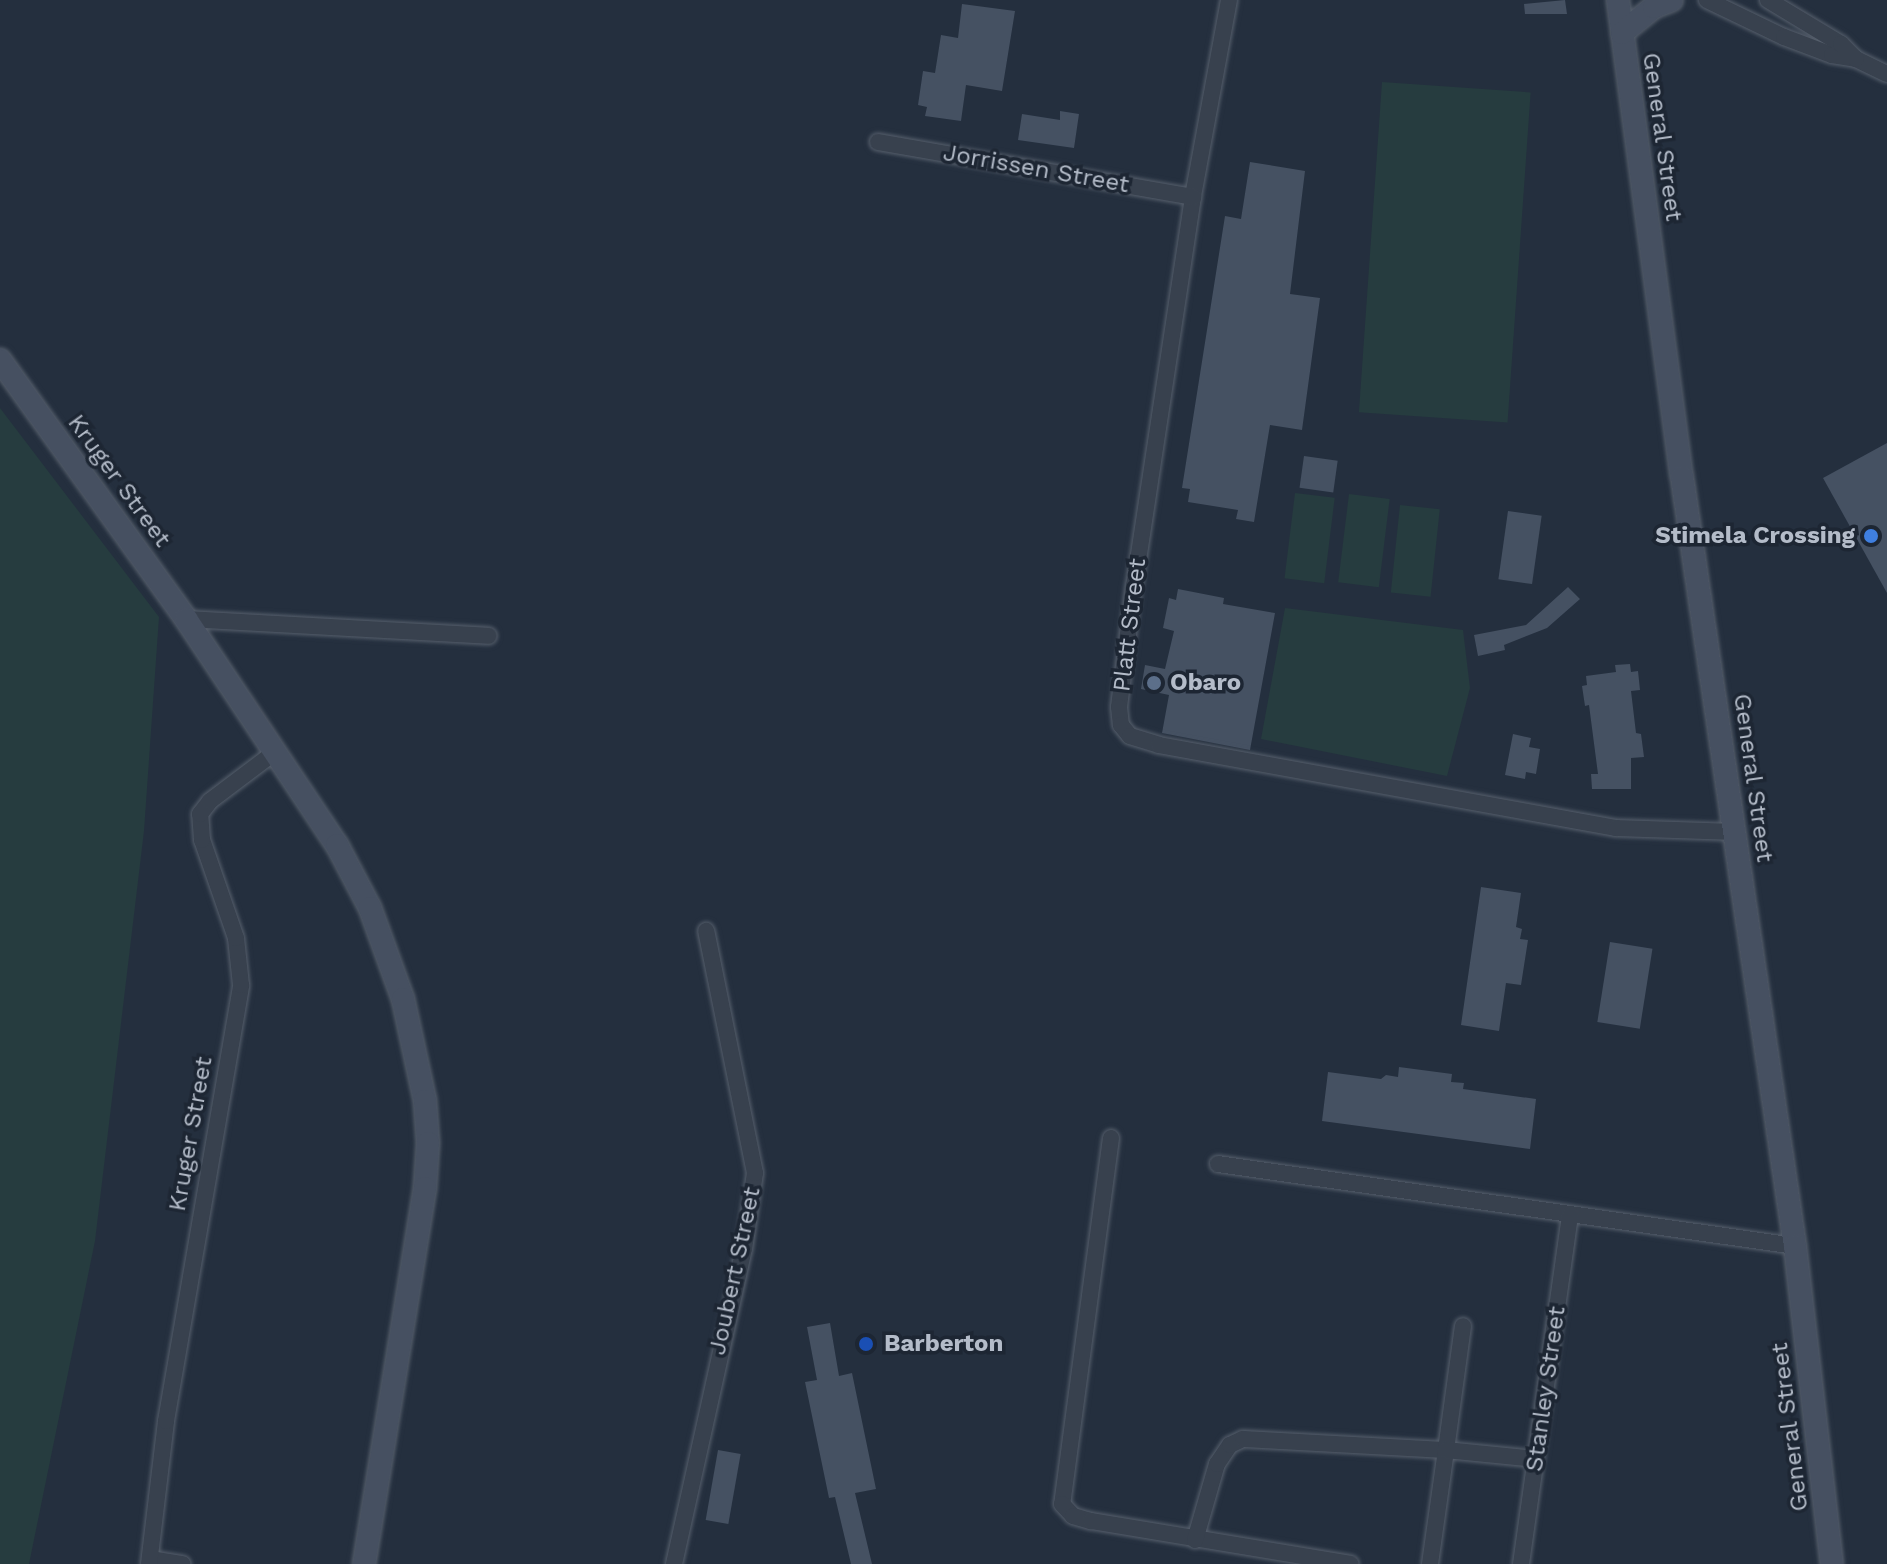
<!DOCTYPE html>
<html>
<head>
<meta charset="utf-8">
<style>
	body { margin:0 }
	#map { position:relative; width:1887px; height:1564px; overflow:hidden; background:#242f3e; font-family:"Work Sans",sans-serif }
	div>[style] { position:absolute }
	.green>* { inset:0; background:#263c3f; transform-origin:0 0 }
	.building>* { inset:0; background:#455162; transform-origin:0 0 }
	.roads { filter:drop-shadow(0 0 2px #565f6c) drop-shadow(0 0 2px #565f6c) }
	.street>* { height:16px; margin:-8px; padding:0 8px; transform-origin:8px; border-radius:8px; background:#38414e }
	.secondary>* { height:22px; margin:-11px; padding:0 11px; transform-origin:11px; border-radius:11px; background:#465061 }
	.dots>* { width:22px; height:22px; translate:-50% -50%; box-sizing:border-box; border:4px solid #1d2633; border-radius:50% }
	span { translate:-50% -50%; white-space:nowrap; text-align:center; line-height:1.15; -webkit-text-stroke:7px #1d2633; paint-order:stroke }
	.street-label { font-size:24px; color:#b4bcc9 }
	.poi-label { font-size:24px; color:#b4bcc9; font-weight:700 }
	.right { translate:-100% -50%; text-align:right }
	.left { translate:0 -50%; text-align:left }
</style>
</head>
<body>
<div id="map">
	<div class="green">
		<div style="left:1382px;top:82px;width:149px;height:331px;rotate:4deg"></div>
		<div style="clip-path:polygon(0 408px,159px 617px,144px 831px,95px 1241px,29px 1564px,0 1564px)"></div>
		<div style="left:1295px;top:493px;width:40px;height:86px;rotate:7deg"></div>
		<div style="left:1349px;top:494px;width:41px;height:89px;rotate:7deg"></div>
		<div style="left:1400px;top:505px;width:40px;height:88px;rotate:6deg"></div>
		<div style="clip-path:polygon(1285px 608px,1463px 630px,1470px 688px,1447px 776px,1261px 739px)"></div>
	</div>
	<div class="building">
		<div style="clip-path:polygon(1565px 0,1567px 14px,1525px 14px,1524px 4px)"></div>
		<div style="clip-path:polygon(962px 4px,1015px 11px,1002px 91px,966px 85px,961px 121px,925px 116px,927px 107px,918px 105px,923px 71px,935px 73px,941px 35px,958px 38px)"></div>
		<div style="clip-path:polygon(1060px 111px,1079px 114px,1074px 148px,1018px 140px,1022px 114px,1060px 120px)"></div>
		<div style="clip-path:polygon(1250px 162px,1305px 171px,1290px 294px,1320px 298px,1302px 430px,1270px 425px,1254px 522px,1236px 519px,1238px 510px,1188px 502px,1190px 489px,1182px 488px,1225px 216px,1241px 219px)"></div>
		<div style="clip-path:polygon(1887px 443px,1887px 593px,1823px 478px)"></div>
		<div style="left:1304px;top:456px;width:34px;height:32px;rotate:8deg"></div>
		<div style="left:1508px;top:511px;width:34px;height:69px;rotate:8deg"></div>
		<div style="clip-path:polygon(1568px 587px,1580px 599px,1547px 628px,1504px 645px,1505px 650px,1478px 656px,1474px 635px,1526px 625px)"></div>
		<div style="clip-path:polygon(1178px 589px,1224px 598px,1223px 604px,1275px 613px,1250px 750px,1162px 733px,1169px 695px,1141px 689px,1145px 665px,1165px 669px,1174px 631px,1163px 628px,1169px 598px,1176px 600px)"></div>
		<div style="clip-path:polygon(1630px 664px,1631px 672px,1638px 671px,1640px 690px,1631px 691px,1636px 733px,1641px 734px,1644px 757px,1631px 758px,1631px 789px,1592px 789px,1591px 774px,1598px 774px,1589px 705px,1585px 706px,1582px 686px,1587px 685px,1586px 676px,1616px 672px,1615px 665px)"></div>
		<div style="clip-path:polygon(1513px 734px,1531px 738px,1529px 747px,1540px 749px,1536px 774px,1526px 772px,1525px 779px,1505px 775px)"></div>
		<div style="clip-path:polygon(1481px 887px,1521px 893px,1516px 927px,1522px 929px,1520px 939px,1528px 940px,1521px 985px,1506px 983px,1499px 1031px,1461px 1025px)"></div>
		<div style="left:1610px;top:942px;width:43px;height:81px;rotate:9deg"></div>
		<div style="clip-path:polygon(1399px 1067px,1452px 1074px,1451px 1082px,1464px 1083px,1463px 1089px,1536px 1099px,1530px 1149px,1322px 1121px,1328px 1072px,1381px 1079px,1386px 1075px,1398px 1077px)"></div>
		<div style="clip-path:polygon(830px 1323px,839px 1376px,852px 1373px,876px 1489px,855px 1493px,872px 1564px,851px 1564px,835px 1497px,829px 1498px,805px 1382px,817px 1380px,807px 1327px)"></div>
		<div style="left:718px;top:1450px;width:23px;height:71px;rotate:10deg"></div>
	</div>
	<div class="roads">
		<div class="street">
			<div style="left:1229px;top:0;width:200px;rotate:100.4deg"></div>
			<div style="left:1193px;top:197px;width:392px;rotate:98.6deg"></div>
			<div style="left:1134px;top:585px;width:123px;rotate:97deg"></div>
			<div style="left:1119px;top:707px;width:18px;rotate:84deg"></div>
			<div style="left:1121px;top:725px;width:14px;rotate:51deg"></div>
			<div style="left:1130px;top:736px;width:30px;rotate:17deg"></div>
			<div style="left:1159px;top:745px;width:464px;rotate:10.3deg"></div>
			<div style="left:1616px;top:828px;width:119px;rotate:1.9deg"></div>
			<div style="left:1707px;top:0;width:85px;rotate:25.7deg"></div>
			<div style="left:1784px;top:37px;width:51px;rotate:20.6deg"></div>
			<div style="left:1832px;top:55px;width:24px;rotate:9deg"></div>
			<div style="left:1856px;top:59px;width:34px;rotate:26deg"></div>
			<div style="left:1768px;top:0;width:85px;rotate:31.1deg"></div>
			<div style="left:1841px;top:44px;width:21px;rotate:45deg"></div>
			<div style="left:878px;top:142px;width:320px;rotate:9.9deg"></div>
			<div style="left:186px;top:619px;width:303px;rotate:3.2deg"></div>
			<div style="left:1111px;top:1138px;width:369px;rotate:97.6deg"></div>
			<div style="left:1062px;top:1504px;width:16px;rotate:47deg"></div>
			<div style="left:1073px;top:1516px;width:19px;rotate:16deg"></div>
			<div style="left:1091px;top:1521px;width:263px;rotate:9.4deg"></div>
			<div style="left:1218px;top:1164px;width:583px;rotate:8.09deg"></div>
			<div style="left:1195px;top:1540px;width:79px;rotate:-73.9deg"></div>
			<div style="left:1217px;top:1464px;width:23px;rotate:-56deg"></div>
			<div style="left:1230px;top:1445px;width:14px;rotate:-25deg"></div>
			<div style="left:1243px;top:1439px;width:203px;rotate:3.1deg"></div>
			<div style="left:1446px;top:1450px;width:125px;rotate:-82.2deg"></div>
			<div style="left:150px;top:1559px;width:33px;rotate:9deg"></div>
			<div style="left:149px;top:1564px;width:144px;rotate:-83.2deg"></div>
			<div style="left:166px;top:1421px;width:442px;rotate:-80.2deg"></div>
			<div style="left:241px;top:985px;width:47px;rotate:-96.1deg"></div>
			<div style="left:236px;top:938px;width:104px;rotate:-109.1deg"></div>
			<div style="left:202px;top:840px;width:26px;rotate:-94deg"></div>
			<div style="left:200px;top:814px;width:16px;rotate:-52deg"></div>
			<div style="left:210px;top:801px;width:81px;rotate:-37deg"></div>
			<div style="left:674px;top:1564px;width:323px;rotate:-77.5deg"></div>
			<div style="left:744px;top:1249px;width:77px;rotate:-81.8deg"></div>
			<div style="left:755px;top:1173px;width:247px;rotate:-101.4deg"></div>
			<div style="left:1430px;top:1564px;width:115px;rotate:-82deg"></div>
			<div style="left:1446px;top:1450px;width:90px;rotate:5.7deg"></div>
			<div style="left:1521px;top:1564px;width:353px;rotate:-82deg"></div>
		</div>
		<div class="secondary">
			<div style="left:1618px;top:0;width:481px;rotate:82.4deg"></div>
			<div style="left:1682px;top:477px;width:777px;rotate:81.64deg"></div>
			<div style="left:1795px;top:1246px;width:320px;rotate:83.4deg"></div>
			<div style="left:1622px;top:33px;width:41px;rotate:-39.1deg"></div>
			<div style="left:1654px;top:7px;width:19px;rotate:-21deg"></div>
			<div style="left:0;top:360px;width:319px;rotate:54.3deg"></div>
			<div style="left:186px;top:619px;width:272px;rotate:56.3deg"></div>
			<div style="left:337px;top:845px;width:71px;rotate:62.4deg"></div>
			<div style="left:370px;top:908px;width:97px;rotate:70.1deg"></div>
			<div style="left:403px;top:999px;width:104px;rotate:77.8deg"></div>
			<div style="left:425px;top:1101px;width:42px;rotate:85.9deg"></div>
			<div style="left:428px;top:1143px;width:45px;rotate:93.8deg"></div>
			<div style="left:425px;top:1188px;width:381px;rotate:99.2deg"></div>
		</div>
	</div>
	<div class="dots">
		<div style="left:1871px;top:536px;background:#3f7fe0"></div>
		<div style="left:1154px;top:683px;background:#5c6f8a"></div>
		<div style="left:866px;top:1344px;background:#1a4fb4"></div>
	</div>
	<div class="street-label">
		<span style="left:1662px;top:137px;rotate:82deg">General Street</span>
		<span style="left:1036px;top:169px;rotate:10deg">Jorrissen Street</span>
		<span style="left:119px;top:481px;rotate:54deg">Kruger Street</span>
		<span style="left:1130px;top:625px;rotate:-83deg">Platt Street</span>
		<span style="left:1753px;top:778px;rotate:82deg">General Street</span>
		<span style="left:191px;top:1134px;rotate:-80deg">Kruger Street</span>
		<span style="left:735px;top:1271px;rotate:-78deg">Joubert Street</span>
		<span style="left:1546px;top:1389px;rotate:-82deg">Stanley Street</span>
		<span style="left:1790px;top:1427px;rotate:-97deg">General Street</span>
	</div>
	<div class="poi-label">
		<span class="right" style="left:1855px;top:536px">Stimela Crossing</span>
		<span class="left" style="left:1170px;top:683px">Obaro</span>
		<span class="left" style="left:884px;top:1344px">Barberton</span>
	</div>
</div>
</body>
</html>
